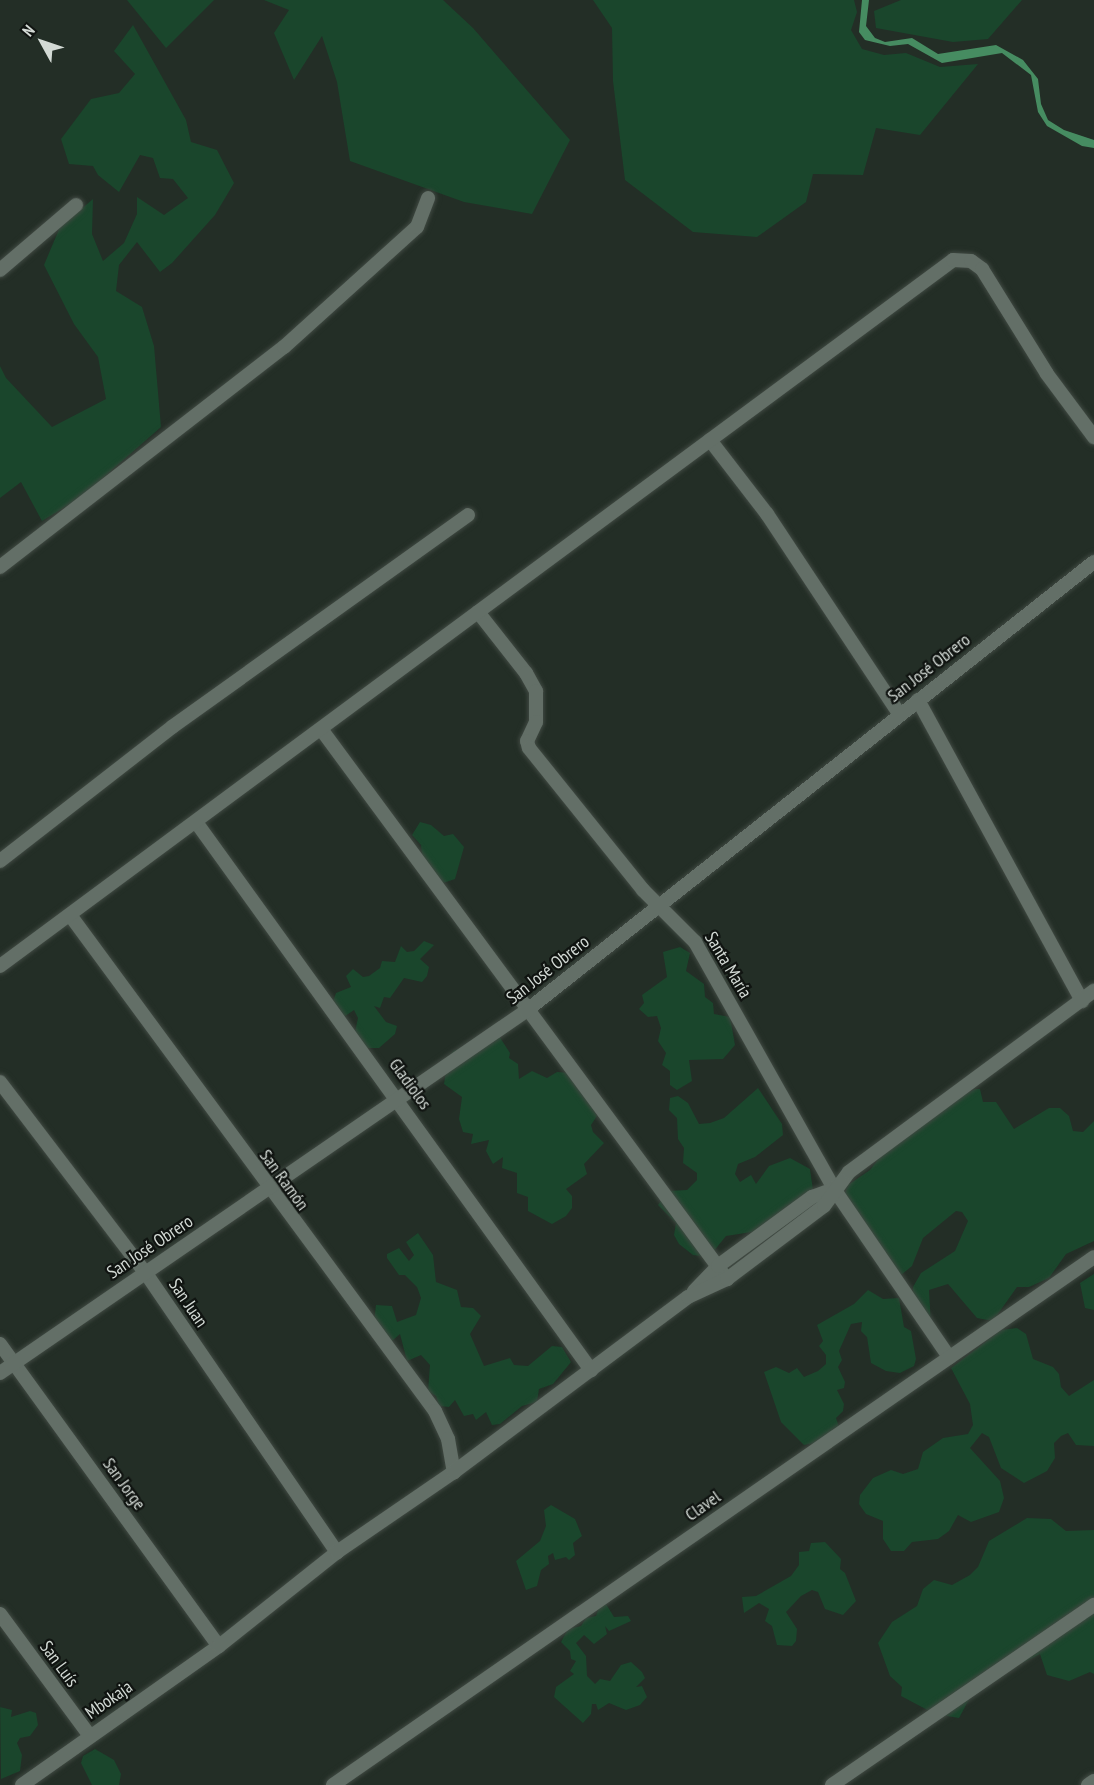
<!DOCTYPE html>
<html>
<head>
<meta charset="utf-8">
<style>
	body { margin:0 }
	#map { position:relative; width:1094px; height:1785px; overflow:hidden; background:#232e26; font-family:"PT Sans Narrow",sans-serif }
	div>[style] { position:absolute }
	.green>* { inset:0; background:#1a462c }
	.water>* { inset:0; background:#468c61 }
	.roads { filter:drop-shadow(0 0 2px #404942) drop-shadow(0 0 2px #404942) }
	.street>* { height:14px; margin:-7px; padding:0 7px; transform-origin:7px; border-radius:7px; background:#636f67 }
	span { translate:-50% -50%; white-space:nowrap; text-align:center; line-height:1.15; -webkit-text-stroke:4.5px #101411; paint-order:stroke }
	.street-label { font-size:18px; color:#d3dad5 }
	.north { position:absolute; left:12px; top:12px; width:60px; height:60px; -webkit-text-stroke:4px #101411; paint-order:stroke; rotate:310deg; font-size:16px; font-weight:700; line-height:24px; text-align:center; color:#d3dad5 }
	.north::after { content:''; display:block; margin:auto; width:21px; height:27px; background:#d3dad5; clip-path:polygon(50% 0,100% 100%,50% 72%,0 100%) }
</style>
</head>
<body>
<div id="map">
	<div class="green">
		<div style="clip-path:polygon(127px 0,214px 0,166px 48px)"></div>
		<div style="clip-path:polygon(264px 0,443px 0,473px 28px,570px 140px,532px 214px,464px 202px,350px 161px,337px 82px,322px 36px,294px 80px,274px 33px,289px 10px)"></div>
		<div style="clip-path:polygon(593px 0,854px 0,857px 12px,851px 30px,862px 49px,884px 55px,906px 53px,940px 67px,978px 64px,920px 135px,876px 128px,863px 175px,813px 174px,806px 202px,757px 237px,693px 232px,625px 180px,613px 81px,612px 28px)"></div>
		<div style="clip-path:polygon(901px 0,1022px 0,988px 39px,953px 42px,876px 28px,874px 11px)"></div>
		<div style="clip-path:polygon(133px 25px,186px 120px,191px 142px,217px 150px,234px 183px,215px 215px,172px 263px,160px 272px,137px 242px,119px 265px,116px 291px,142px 307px,154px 346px,161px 427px,80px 498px,42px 521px,21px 482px,0 498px,0 366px,6px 378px,52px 427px,106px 399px,98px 357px,74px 324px,44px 265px,60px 227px,93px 199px,92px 234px,103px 261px,124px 243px,137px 214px,137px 197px,164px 215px,188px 198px,173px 179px,160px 178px,153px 158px,140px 155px,119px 192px,98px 175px,93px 166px,69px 164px,61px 139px,91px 99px,119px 93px,135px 74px,114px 51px)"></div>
		<div style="clip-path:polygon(420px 822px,431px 825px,444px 836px,453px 834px,464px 847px,455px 879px,443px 883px,422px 855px,421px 845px,412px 835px)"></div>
		<div style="clip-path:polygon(424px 941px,434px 945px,420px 959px,429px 967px,427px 976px,422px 982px,404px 978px,390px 998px,384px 997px,380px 1008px,374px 1006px,386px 1022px,397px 1026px,395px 1034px,379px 1048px,365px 1048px,355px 1032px,358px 1018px,354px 1010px,338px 1021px,332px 1004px,336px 993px,351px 987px,346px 976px,353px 969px,363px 977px,369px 976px,380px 968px,382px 961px,395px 962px,401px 946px,407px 952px,414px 951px)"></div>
		<div style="clip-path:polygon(680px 947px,690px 953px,686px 971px,704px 984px,705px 997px,713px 1003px,714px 1014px,730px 1017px,735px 1045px,723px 1059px,689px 1060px,692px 1081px,677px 1090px,670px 1085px,670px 1071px,662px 1065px,666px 1053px,658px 1041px,661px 1028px,657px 1016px,648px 1017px,639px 1009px,644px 1003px,642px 995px,667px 977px,663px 952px)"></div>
		<div style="clip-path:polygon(497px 1033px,510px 1053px,509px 1058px,518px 1064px,519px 1079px,532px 1071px,547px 1078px,557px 1072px,571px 1073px,597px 1116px,591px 1125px,593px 1132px,604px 1143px,584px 1164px,587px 1174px,566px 1189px,572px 1196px,572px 1208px,566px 1216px,552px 1224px,528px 1211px,528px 1197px,517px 1193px,517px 1173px,502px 1168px,503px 1157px,493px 1164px,486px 1151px,489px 1140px,471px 1144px,473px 1134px,463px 1132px,459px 1119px,462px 1097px,444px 1084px,448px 1058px,453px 1051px)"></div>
		<div style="clip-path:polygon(758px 1088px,782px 1124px,783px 1135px,755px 1157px,738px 1164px,735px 1174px,740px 1182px,751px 1175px,756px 1184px,769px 1166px,790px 1158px,810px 1169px,813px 1190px,792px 1223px,778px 1236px,768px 1239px,758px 1231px,726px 1236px,709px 1257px,693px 1255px,679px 1244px,674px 1235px,676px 1223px,658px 1205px,668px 1191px,687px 1190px,697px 1180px,697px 1173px,683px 1163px,684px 1148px,678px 1139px,677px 1118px,669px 1110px,670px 1098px,678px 1096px,688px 1103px,699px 1124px,710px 1123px,724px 1118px)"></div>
		<div style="clip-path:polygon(975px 1089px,980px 1089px,983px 1102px,996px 1102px,1014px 1129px,1049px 1108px,1060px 1108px,1069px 1116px,1073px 1131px,1083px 1132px,1094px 1121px,1094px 1241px,1066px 1254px,1049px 1278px,1029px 1287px,1017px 1287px,993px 1321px,977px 1318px,948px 1284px,929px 1290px,931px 1326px,911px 1307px,913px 1287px,921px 1273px,955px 1251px,968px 1221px,962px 1212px,956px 1211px,923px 1238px,912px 1266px,901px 1275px,860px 1241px,844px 1195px,848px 1185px,870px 1170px,879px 1158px,949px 1103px)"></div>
		<div style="clip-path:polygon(418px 1233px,433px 1255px,436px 1282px,457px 1290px,461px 1307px,473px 1308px,481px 1316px,470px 1334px,484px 1366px,510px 1358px,514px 1365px,528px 1366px,552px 1346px,562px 1347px,571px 1362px,553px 1384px,539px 1389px,537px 1402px,522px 1406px,500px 1424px,492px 1425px,486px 1412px,476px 1420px,473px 1414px,464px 1416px,455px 1400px,449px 1407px,439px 1406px,436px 1396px,428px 1391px,430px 1365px,421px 1355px,407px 1361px,400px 1334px,392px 1341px,387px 1340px,374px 1322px,376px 1305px,392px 1306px,397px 1322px,416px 1315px,421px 1298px,417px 1287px,405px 1275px,399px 1275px,387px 1258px,387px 1254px,399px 1248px,409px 1261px,414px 1255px,406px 1242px)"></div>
		<div style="clip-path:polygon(1094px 1274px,1094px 1310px,1085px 1308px,1080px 1283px)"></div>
		<div style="clip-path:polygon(868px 1290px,883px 1299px,899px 1298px,904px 1327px,911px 1331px,916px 1359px,914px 1366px,900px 1373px,886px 1371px,871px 1363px,867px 1337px,861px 1331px,862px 1322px,851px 1324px,839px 1351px,842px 1360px,838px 1367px,845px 1382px,844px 1388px,837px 1390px,844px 1404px,843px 1411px,836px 1418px,839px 1427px,815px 1443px,804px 1445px,781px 1422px,764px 1372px,776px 1367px,789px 1373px,797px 1368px,804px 1377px,818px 1371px,826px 1364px,826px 1355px,819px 1346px,823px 1341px,817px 1325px,854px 1304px)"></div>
		<div style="clip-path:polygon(1017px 1328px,1026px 1334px,1033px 1359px,1053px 1367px,1059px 1374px,1061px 1387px,1069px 1396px,1094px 1380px,1094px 1446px,1076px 1445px,1068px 1433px,1061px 1436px,1054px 1443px,1055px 1458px,1047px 1471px,1024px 1483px,1001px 1468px,989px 1437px,982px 1433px,970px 1448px,1000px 1481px,1004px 1498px,999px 1512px,971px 1522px,958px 1515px,949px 1531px,938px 1539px,912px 1542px,904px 1551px,891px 1551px,883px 1539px,883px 1521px,866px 1514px,859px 1504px,860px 1495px,873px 1478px,891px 1470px,903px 1474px,918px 1469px,923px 1452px,943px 1438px,968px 1434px,973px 1425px,970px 1404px,951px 1368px,1001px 1330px)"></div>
		<div style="clip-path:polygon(551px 1505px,575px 1519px,582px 1536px,573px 1543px,575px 1555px,569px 1560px,566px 1557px,555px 1560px,553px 1553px,548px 1556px,549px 1564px,541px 1570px,537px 1586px,526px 1590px,516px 1561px,540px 1541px,546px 1526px,544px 1510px)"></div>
		<div style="clip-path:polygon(1027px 1518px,1051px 1519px,1066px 1531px,1094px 1530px,1094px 1674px,1090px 1672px,1069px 1681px,1047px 1675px,1040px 1654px,983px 1683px,971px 1681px,973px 1692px,959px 1718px,935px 1714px,901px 1696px,902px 1687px,890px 1676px,878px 1643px,892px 1622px,917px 1606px,923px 1589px,934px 1580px,952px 1585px,970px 1575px,978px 1567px,989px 1541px)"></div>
		<div style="clip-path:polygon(825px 1542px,841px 1559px,840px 1569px,845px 1573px,856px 1601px,843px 1615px,825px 1609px,818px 1592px,812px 1590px,801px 1596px,786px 1612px,797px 1629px,796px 1641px,792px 1646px,777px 1645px,772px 1626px,765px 1621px,769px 1609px,759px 1603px,744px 1613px,742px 1597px,756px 1596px,791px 1576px,799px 1565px,799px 1552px,809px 1551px,811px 1543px)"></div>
		<div style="clip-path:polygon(606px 1604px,614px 1617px,628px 1616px,631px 1621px,609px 1631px,605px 1626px,607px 1634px,594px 1644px,584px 1635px,576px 1643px,586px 1656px,587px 1676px,595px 1684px,600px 1679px,610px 1681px,621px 1665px,631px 1662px,642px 1672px,645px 1678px,636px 1687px,642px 1686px,647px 1697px,640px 1705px,626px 1710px,609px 1703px,598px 1710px,596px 1704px,592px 1704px,591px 1714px,583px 1723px,554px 1697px,556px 1687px,574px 1674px,570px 1671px,576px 1661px,571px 1659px,570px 1651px,561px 1642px,568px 1629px,581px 1626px,586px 1618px,596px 1616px,599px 1607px)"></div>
		<div style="clip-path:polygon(0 1696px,0 1707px,12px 1710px,11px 1717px,30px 1711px,36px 1713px,38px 1725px,30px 1736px,20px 1738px,17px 1743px,22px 1755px,20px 1771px,1px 1779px)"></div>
		<div style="clip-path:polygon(95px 1749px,114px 1760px,121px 1774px,119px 1785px,92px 1785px,81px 1763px,83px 1756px)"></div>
	</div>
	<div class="water">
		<div style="clip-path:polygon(862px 0,869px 0,866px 26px,875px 38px,885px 42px,912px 38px,938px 54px,996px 45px,1023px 60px,1038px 79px,1041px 104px,1048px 120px,1064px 130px,1094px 140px,1094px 148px,1082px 146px,1047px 126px,1038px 112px,1031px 75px,1002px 53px,942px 63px,908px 44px,890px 46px,865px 40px,859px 32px)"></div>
	</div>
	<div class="roads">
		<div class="street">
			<div style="left:0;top:270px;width:100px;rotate:-40.5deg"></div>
			<div style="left:710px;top:440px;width:93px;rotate:52.4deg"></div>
			<div style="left:767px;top:514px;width:241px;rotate:56.5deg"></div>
			<div style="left:0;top:567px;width:359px;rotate:-37.8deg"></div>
			<div style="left:284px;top:347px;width:179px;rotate:-42.1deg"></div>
			<div style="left:417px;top:227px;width:31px;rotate:-69deg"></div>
			<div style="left:478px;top:612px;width:78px;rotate:51.8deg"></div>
			<div style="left:526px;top:673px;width:21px;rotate:61deg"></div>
			<div style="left:536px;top:691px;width:31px;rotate:90deg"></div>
			<div style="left:536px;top:722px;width:21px;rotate:115deg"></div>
			<div style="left:527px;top:741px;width:7px;rotate:74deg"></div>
			<div style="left:529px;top:748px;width:182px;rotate:51.2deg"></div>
			<div style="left:643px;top:890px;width:74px;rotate:45deg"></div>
			<div style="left:695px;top:942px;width:283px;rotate:60.6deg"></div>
			<div style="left:834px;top:1189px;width:204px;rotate:55.6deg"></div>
			<div style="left:918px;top:700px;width:343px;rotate:61.4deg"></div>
			<div style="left:321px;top:729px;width:684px;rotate:53.57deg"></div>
			<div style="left:196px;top:822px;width:676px;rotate:54.22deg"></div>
			<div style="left:0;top:861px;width:218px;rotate:-37.9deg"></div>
			<div style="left:172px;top:727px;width:364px;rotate:-35.6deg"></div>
			<div style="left:70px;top:915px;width:616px;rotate:53.65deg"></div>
			<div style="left:435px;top:1411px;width:31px;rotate:65deg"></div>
			<div style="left:448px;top:1439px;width:34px;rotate:80deg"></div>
			<div style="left:0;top:966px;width:1186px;rotate:-36.53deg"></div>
			<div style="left:953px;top:260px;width:18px;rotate:3deg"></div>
			<div style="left:971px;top:261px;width:14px;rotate:36deg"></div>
			<div style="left:982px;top:269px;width:123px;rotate:58.2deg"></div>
			<div style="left:1047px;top:374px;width:79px;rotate:53.3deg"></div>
			<div style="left:0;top:1082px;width:239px;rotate:52.7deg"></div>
			<div style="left:145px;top:1272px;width:340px;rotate:55.6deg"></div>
			<div style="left:694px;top:1291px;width:35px;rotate:-46deg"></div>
			<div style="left:718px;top:1266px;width:117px;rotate:-36.3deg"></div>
			<div style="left:812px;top:1197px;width:23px;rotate:-20deg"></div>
			<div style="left:0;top:1344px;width:373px;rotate:54.1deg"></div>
			<div style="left:0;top:1373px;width:639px;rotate:-34.54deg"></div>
			<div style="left:526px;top:1011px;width:724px;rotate:-38.33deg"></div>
			<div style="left:0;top:1614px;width:152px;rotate:53.6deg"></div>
			<div style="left:22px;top:1785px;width:241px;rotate:-35.2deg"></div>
			<div style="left:219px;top:1646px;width:151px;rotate:-38.5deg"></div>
			<div style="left:337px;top:1552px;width:142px;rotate:-34.4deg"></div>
			<div style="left:454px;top:1472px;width:292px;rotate:-36.8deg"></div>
			<div style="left:688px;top:1297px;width:43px;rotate:-24.8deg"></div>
			<div style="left:727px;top:1279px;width:121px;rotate:-37deg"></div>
			<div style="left:824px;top:1206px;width:42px;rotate:-53.7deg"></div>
			<div style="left:849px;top:1172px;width:305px;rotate:-36.5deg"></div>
			<div style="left:333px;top:1785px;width:926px;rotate:-34.75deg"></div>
			<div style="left:832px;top:1785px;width:318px;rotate:-34.5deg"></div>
			<div style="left:1088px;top:1785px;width:7px;rotate:-34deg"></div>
		</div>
	</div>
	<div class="street-label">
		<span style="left:929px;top:668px;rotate:-38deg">San José Obrero</span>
		<span style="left:728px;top:965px;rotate:59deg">Santa María</span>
		<span style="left:548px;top:970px;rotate:-38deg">San José Obrero</span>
		<span style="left:410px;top:1084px;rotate:54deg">Gladiolos</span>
		<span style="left:284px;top:1180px;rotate:54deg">San Ramón</span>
		<span style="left:150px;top:1247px;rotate:-34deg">San José Obrero</span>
		<span style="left:188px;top:1303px;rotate:56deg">San Juan</span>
		<span style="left:124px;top:1484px;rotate:54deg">San Jorge</span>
		<span style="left:703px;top:1506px;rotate:-35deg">Clavel</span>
		<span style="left:59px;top:1664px;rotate:54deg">San Luís</span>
		<span style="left:109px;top:1700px;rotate:-35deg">Mbokaja</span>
	</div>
	<div class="north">N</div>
</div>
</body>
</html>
